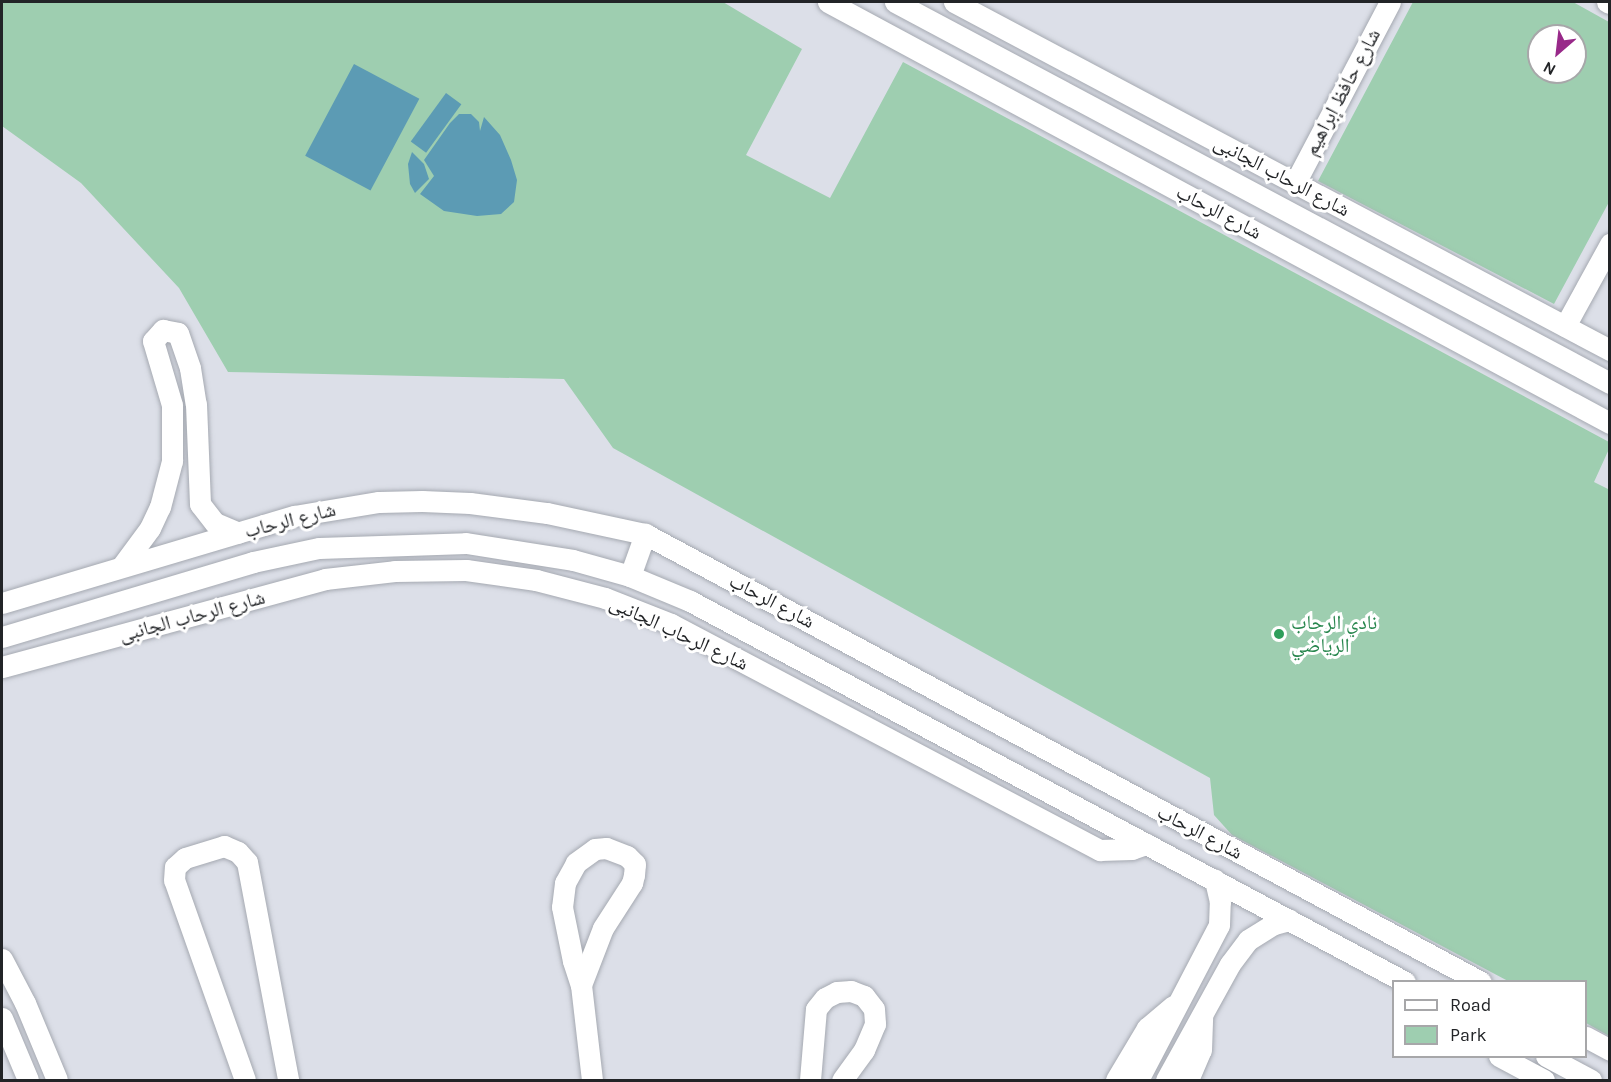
<!DOCTYPE html>
<html>
<head>
<meta charset="utf-8">
<style>
	body { margin:0 }
	#map { position:relative; width:1611px; height:1082px; overflow:hidden; background:#dcdfe8; font-family:Karla,"Noto Naskh Arabic",sans-serif }
	div>[style] { position:absolute }
	.green>* { inset:0; background:#9eceb0 }
	.water>* { inset:0; background:#5c9bb4; transform-origin:0 0 }
	.roads { filter:drop-shadow(0 0 2px #a5a9b1) drop-shadow(0 0 2px #a5a9b1) }
	.minor>* { height:21px; margin:-10.5px; padding:0 10.5px; transform-origin:10.5px; border-radius:10.5px; background:#fff }
	.dots>* { width:16px; height:16px; translate:-50% -50%; box-sizing:border-box; border:3px solid #fff; border-radius:50% }
	span { translate:-50% -50%; white-space:nowrap; text-align:center; line-height:1.15; -webkit-text-stroke:6px #fff; paint-order:stroke }
	.street-label { font-size:20px; color:#222427 }
	.leisure-label { font-size:20px; color:#27864d }
	.left { translate:0 -50%; text-align:left }
	.frame { position:absolute; inset:0; border:3px solid #222427; pointer-events:none }
	.legend { position:absolute; left:1392px; top:980px; width:195px; height:78px; box-sizing:border-box; background:#fff; border:2px solid #a7a7a9; margin:0; padding:8px 10px; list-style:none; font-size:18px; color:#222427 }
	.legend li { display:flex; align-items:center; gap:12px; height:30px }
	.legend b { width:30px; border:2px solid #a7a7a9 }
	.north { position:absolute; left:1527px; top:24px; width:60px; height:60px; box-sizing:border-box; background:#fff; border:2px solid #a7a7a9; border-radius:50%; rotate:208deg; font-size:16px; font-weight:700; line-height:24px; text-align:center; color:#222427 }
	.north::after { content:''; display:block; margin:auto; width:21px; height:27px; background:#982989; clip-path:polygon(50% 0,100% 100%,50% 72%,0 100%) }
</style>
</head>
<body>
<div id="map">
	<div class="green">
		<div style="clip-path:polygon(2px 2px,723px 2px,802px 49px,746px 155px,830px 198px,903px 62px,1609px 442px,1609px 449px,1594px 482px,1610px 490px,1609px 1036px,1586px 1023px,1586px 982px,1508px 981px,1232px 835px,1214px 815px,1210px 778px,613px 448px,564px 379px,228px 372px,179px 288px,81px 183px,2px 126px)"></div>
		<div style="clip-path:polygon(evenodd,1413px 2px,1573px 2px,1609px 22px,1609px 202px,1554px 304px,1318px 181px,1413px 2px,1539px 36px,1575px 36px,1575px 72px,1539px 72px,1539px 36px)"></div>
	</div>
	<div class="water">
		<div style="left:354px;top:64px;width:74px;height:104px;rotate:28deg"></div>
		<div style="left:446px;top:93px;width:19px;height:60px;rotate:36deg"></div>
		<div style="clip-path:polygon(459px 114px,471px 114px,479px 122px,480px 131px,484px 117px,500px 135px,511px 160px,517px 180px,514px 202px,501px 214px,477px 216px,444px 211px,420px 194px,434px 176px,424px 160px,450px 123px)"></div>
		<div style="clip-path:polygon(412px 152px,424px 164px,429px 179px,415px 193px,410px 184px,408px 164px)"></div>
	</div>
	<div class="roads">
		<div class="minor">
			<div style="left:828px;top:2px;width:888px;rotate:28.3deg"></div>
			<div style="left:895px;top:2px;width:810px;rotate:28.05deg"></div>
			<div style="left:954px;top:2px;width:743px;rotate:27.95deg"></div>
			<div style="left:1607px;top:2px;width:3px;rotate:18deg"></div>
			<div style="left:1295px;top:183px;width:204px;rotate:-62.3deg"></div>
			<div style="left:1565px;top:326px;width:94px;rotate:-61.2deg"></div>
			<div style="left:122px;top:566px;width:47px;rotate:-53.6deg"></div>
			<div style="left:150px;top:528px;width:23px;rotate:-65deg"></div>
			<div style="left:160px;top:507px;width:48px;rotate:-75.4deg"></div>
			<div style="left:172px;top:461px;width:56px;rotate:-90deg"></div>
			<div style="left:172px;top:405px;width:67px;rotate:-106.5deg"></div>
			<div style="left:153px;top:341px;width:15px;rotate:-48deg"></div>
			<div style="left:163px;top:330px;width:15px;rotate:11deg"></div>
			<div style="left:178px;top:333px;width:37px;rotate:71deg"></div>
			<div style="left:190px;top:368px;width:36px;rotate:81deg"></div>
			<div style="left:196px;top:404px;width:100px;rotate:87.7deg"></div>
			<div style="left:200px;top:504px;width:24px;rotate:52deg"></div>
			<div style="left:215px;top:523px;width:25px;rotate:23deg"></div>
			<div style="left:630px;top:576px;width:45px;rotate:-70.3deg"></div>
			<div style="left:2px;top:603px;width:305px;rotate:-16.6deg"></div>
			<div style="left:294px;top:516px;width:86px;rotate:-9.4deg"></div>
			<div style="left:379px;top:502px;width:43px;rotate:-1.3deg"></div>
			<div style="left:422px;top:501px;width:48px;rotate:2.4deg"></div>
			<div style="left:470px;top:503px;width:78px;rotate:7.4deg"></div>
			<div style="left:547px;top:513px;width:100px;rotate:12.1deg"></div>
			<div style="left:645px;top:534px;width:948px;rotate:28.19deg"></div>
			<div style="left:2px;top:637px;width:262px;rotate:-16.6deg"></div>
			<div style="left:253px;top:562px;width:67px;rotate:-12deg"></div>
			<div style="left:319px;top:548px;width:147px;rotate:-1.9deg"></div>
			<div style="left:466px;top:543px;width:108px;rotate:9deg"></div>
			<div style="left:573px;top:560px;width:59px;rotate:15.7deg"></div>
			<div style="left:630px;top:576px;width:65px;rotate:22.6deg"></div>
			<div style="left:690px;top:601px;width:810px;rotate:28.05deg"></div>
			<div style="left:2px;top:667px;width:335px;rotate:-15.2deg"></div>
			<div style="left:325px;top:579px;width:70px;rotate:-6.5deg"></div>
			<div style="left:395px;top:571px;width:71px;rotate:-0.8deg"></div>
			<div style="left:466px;top:570px;width:71px;rotate:8.1deg"></div>
			<div style="left:536px;top:580px;width:71px;rotate:14.6deg"></div>
			<div style="left:605px;top:598px;width:71px;rotate:21.5deg"></div>
			<div style="left:671px;top:624px;width:485px;rotate:27.8deg"></div>
			<div style="left:1100px;top:850px;width:32px;rotate:-2deg"></div>
			<div style="left:1132px;top:849px;width:15px;rotate:-20deg"></div>
			<div style="left:2px;top:959px;width:50px;rotate:62.4deg"></div>
			<div style="left:25px;top:1003px;width:83px;rotate:67.4deg"></div>
			<div style="left:581px;top:985px;width:61px;rotate:-68.9deg"></div>
			<div style="left:603px;top:928px;width:54px;rotate:-57.2deg"></div>
			<div style="left:632px;top:883px;width:8px;rotate:-76deg"></div>
			<div style="left:634px;top:875px;width:11px;rotate:-85deg"></div>
			<div style="left:635px;top:864px;width:11px;rotate:-135deg"></div>
			<div style="left:627px;top:856px;width:22px;rotate:-159deg"></div>
			<div style="left:606px;top:848px;width:11px;rotate:175deg"></div>
			<div style="left:595px;top:849px;width:24px;rotate:144deg"></div>
			<div style="left:576px;top:863px;width:23px;rotate:119deg"></div>
			<div style="left:565px;top:883px;width:24px;rotate:97deg"></div>
			<div style="left:562px;top:907px;width:55px;rotate:78.5deg"></div>
			<div style="left:573px;top:961px;width:25px;rotate:72deg"></div>
			<div style="left:581px;top:985px;width:96px;rotate:83.4deg"></div>
			<div style="left:2px;top:1018px;width:67px;rotate:67.2deg"></div>
			<div style="left:1586px;top:1037px;width:27px;rotate:28deg"></div>
			<div style="left:1499px;top:1056px;width:51px;rotate:28.1deg"></div>
			<div style="left:1546px;top:1056px;width:51px;rotate:28.1deg"></div>
			<div style="left:245px;top:1080px;width:212px;rotate:-109.5deg"></div>
			<div style="left:174px;top:880px;width:13px;rotate:-86deg"></div>
			<div style="left:175px;top:867px;width:13px;rotate:-42deg"></div>
			<div style="left:185px;top:858px;width:41px;rotate:-17.1deg"></div>
			<div style="left:224px;top:846px;width:15px;rotate:23deg"></div>
			<div style="left:238px;top:852px;width:13px;rotate:48deg"></div>
			<div style="left:247px;top:862px;width:222px;rotate:79.3deg"></div>
			<div style="left:810px;top:1080px;width:71px;rotate:-85.2deg"></div>
			<div style="left:816px;top:1009px;width:14px;rotate:-51deg"></div>
			<div style="left:825px;top:998px;width:13px;rotate:-27deg"></div>
			<div style="left:837px;top:992px;width:14px;rotate:-4deg"></div>
			<div style="left:851px;top:991px;width:14px;rotate:21deg"></div>
			<div style="left:864px;top:996px;width:16px;rotate:52deg"></div>
			<div style="left:874px;top:1009px;width:15px;rotate:86deg"></div>
			<div style="left:875px;top:1024px;width:28px;rotate:113deg"></div>
			<div style="left:864px;top:1050px;width:37px;rotate:126deg"></div>
			<div style="left:1116px;top:1080px;width:61px;rotate:-59.2deg"></div>
			<div style="left:1147px;top:1028px;width:34px;rotate:-40deg"></div>
			<div style="left:1138px;top:1080px;width:175px;rotate:-62.4deg"></div>
			<div style="left:1219px;top:925px;width:23px;rotate:-88deg"></div>
			<div style="left:1220px;top:902px;width:23px;rotate:-103deg"></div>
			<div style="left:1166px;top:1080px;width:132px;rotate:-61.1deg"></div>
			<div style="left:1230px;top:964px;width:30px;rotate:-53deg"></div>
			<div style="left:1248px;top:940px;width:31px;rotate:-32deg"></div>
			<div style="left:1274px;top:924px;width:16px;rotate:-15deg"></div>
			<div style="left:1188px;top:1080px;width:33px;rotate:-67deg"></div>
			<div style="left:1201px;top:1050px;width:34px;rotate:-88deg"></div>
		</div>
	</div>
	<div class="dots">
		<div style="left:1279px;top:634px;background:#2e9e5b"></div>
	</div>
	<div class="street-label">
		<span style="left:1342px;top:92px;rotate:-62deg">شارع حافظ إبراهيم</span>
		<span style="left:1282px;top:176px;rotate:28deg">شارع الرحاب الجانبى</span>
		<span style="left:1219px;top:212px;rotate:28deg">شارع الرحاب</span>
		<span style="left:290px;top:520px;rotate:-14deg">شارع الرحاب</span>
		<span style="left:772px;top:601px;rotate:28deg">شارع الرحاب</span>
		<span style="left:192px;top:616px;rotate:-15deg">شارع الرحاب الجانبى</span>
		<span style="left:679px;top:633px;rotate:25deg">شارع الرحاب الجانبى</span>
		<span style="left:1200px;top:832px;rotate:28deg">شارع الرحاب</span>
	</div>
	<div class="leisure-label">
		<span class="left" style="left:1291px;top:634px">نادي الرحاب<br>الرياضي</span>
	</div>
	<div class="frame"></div>
	<ul class="legend">
	<li><b style="height:8px;background:#fff"></b>Road</li>
	<li><b style="height:16px;background:#9eceb0"></b>Park</li>
	</ul>
	<div class="north">N</div>
</div>
</body>
</html>
